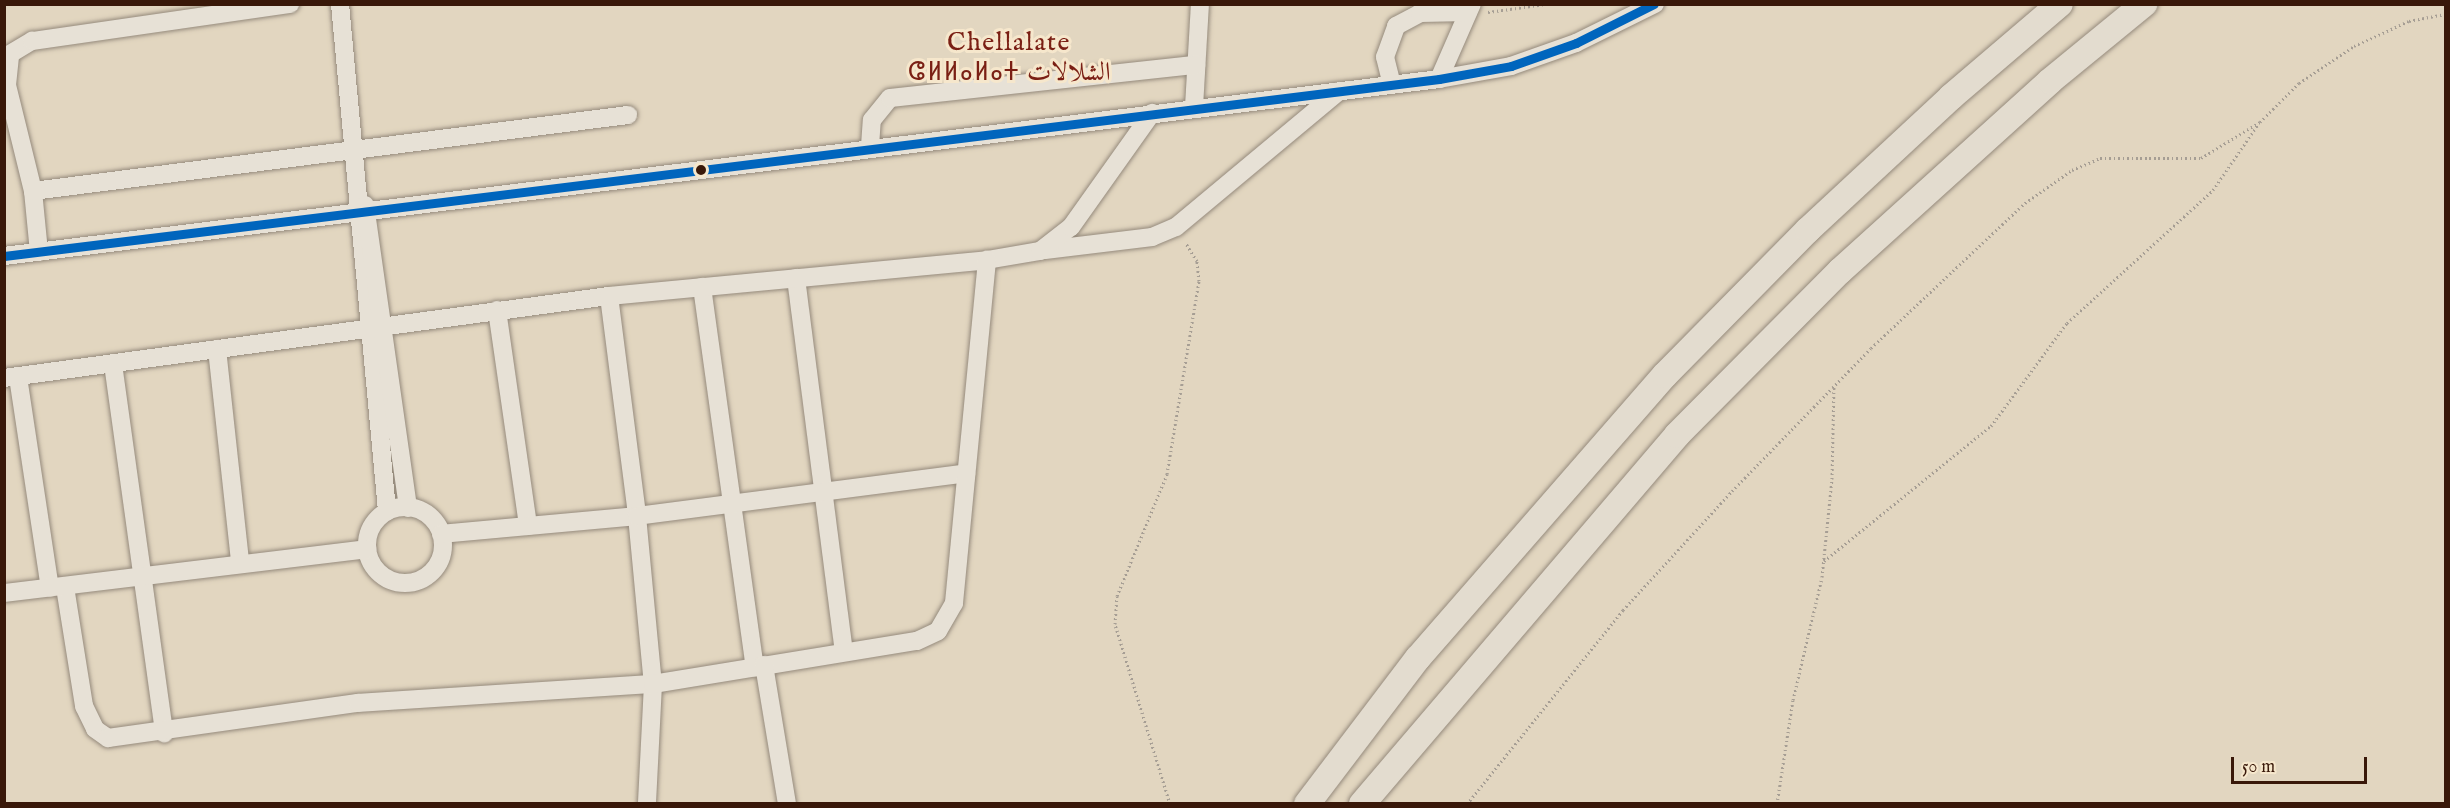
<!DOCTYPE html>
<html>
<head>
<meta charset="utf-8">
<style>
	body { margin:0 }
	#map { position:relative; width:2450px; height:808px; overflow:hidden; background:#e2d6c0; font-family:"IM FELL English",Amiri,"Noto Sans Tifinagh",serif }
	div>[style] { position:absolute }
	.path>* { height:3px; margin-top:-1.5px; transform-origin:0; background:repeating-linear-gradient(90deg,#a69e94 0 1.5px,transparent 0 4.5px) }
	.roads { filter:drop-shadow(0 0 2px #958a7c) drop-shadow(0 0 2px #958a7c) }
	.minor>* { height:18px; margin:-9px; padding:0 9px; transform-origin:9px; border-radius:9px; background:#e7e1d6 }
	.minor>.ring { margin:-9px; padding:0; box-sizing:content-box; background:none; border:18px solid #e7e1d6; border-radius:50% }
	.highway>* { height:26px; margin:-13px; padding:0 13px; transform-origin:13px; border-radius:13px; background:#e3dccf }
	.bus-1>* { height:9px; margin:-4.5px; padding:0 4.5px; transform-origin:4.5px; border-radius:4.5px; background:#0065bd }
	.dots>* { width:16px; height:16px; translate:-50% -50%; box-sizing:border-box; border:3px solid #f6e7cc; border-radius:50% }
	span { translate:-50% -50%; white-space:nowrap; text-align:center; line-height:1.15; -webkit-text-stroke:6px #f6e7cc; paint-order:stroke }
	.quarter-label { font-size:26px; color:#7a1f14; letter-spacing:1.5px }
	.frame { position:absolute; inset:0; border:6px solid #391809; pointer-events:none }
	.scale { position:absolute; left:2231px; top:757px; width:136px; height:27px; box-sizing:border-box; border:3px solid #391809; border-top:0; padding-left:8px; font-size:18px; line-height:21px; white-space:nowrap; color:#391809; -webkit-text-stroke:4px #f6e7cc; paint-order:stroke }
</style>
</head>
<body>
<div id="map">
	<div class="path">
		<div style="left:1488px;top:12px;width:58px;rotate:-8deg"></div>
		<div style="left:1824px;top:561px;width:215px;rotate:-39deg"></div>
		<div style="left:1991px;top:426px;width:128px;rotate:-53.6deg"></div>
		<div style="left:2067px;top:323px;width:197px;rotate:-42.3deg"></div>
		<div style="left:2213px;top:190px;width:81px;rotate:-55.5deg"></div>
		<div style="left:1170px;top:804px;width:188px;rotate:-107deg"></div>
		<div style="left:1115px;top:624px;width:28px;rotate:-86deg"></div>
		<div style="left:1117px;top:596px;width:132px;rotate:-67.7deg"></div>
		<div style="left:1167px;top:474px;width:196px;rotate:-80.6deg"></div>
		<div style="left:1199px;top:281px;width:20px;rotate:-96deg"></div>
		<div style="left:1197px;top:261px;width:22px;rotate:-122deg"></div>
		<div style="left:1467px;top:804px;width:249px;rotate:-51.2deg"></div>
		<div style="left:1623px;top:610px;width:161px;rotate:-47.5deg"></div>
		<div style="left:1732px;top:491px;width:199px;rotate:-45.8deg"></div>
		<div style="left:1871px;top:348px;width:212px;rotate:-43.3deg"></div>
		<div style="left:2025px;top:203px;width:57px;rotate:-35.1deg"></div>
		<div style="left:2072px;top:170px;width:30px;rotate:-23deg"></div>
		<div style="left:2100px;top:158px;width:101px"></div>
		<div style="left:2201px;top:158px;width:69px;rotate:-31.4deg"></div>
		<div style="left:2260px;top:122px;width:55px;rotate:-45deg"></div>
		<div style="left:2299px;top:83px;width:66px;rotate:-33.9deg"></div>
		<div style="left:2354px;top:46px;width:60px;rotate:-24.4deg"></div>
		<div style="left:2409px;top:21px;width:38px;rotate:-11deg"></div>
		<div style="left:1777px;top:804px;width:105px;rotate:-81.3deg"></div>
		<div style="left:1793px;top:700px;width:126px;rotate:-76.7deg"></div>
		<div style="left:1822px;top:577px;width:99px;rotate:-84.2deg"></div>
		<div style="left:1832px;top:479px;width:92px;rotate:-88.8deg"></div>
	</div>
	<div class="roads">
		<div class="minor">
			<div style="left:340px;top:4px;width:509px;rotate:84.7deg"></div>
			<div style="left:1439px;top:79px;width:82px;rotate:-66.3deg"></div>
			<div style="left:1392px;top:85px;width:29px;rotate:-104deg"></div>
			<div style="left:1385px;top:57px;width:33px;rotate:-70deg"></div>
			<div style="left:1396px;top:26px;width:27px;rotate:-28deg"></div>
			<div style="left:1420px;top:13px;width:48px;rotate:-1.2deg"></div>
			<div style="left:1194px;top:107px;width:103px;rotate:-86.7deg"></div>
			<div style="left:870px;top:146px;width:26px;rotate:-86deg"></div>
			<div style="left:872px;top:120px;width:28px;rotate:-51deg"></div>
			<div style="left:890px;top:98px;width:308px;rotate:-6.2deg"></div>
			<div style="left:33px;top:191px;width:600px;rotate:-7.28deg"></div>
			<div style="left:365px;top:205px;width:306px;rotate:81.9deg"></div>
			<div style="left:1045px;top:250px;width:108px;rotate:-6.9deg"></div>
			<div style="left:1152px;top:237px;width:26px;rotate:-23deg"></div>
			<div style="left:1176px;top:227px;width:212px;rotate:-39.8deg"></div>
			<div style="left:39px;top:252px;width:61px;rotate:-95.6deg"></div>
			<div style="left:33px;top:191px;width:109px;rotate:-103.8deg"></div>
			<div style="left:7px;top:85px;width:31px;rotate:-84deg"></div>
			<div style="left:10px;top:54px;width:26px;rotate:-31deg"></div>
			<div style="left:32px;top:41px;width:261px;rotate:-8.2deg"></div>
			<div style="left:4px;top:256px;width:1446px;rotate:-7.03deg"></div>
			<div style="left:1439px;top:79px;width:73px;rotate:-10.2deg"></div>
			<div style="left:1511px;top:66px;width:69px;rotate:-19.5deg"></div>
			<div style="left:1576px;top:43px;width:88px;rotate:-26.3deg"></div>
			<div style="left:796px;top:278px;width:377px;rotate:82.7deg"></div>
			<div style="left:702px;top:287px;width:384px;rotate:82.1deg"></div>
			<div style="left:609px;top:296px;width:222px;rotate:82.7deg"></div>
			<div style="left:637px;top:516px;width:169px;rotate:84.6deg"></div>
			<div style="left:653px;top:684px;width:120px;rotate:92.9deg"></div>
			<div style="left:497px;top:310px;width:218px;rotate:81.8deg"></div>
			<div style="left:217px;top:349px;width:214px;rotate:83.8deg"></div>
			<div style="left:113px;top:364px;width:373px;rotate:82.1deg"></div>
			<div style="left:18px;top:377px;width:213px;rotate:81.4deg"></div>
			<div style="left:4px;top:378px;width:611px;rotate:-7.72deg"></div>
			<div style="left:609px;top:296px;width:380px;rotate:-5.4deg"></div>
			<div style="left:987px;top:260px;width:54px;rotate:-9.6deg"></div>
			<div style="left:1040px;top:251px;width:39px;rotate:-38deg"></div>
			<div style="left:1071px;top:227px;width:140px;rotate:-54.6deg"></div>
			<div class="ring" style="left:367px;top:507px;width:58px;height:58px"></div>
			<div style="left:441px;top:534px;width:197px;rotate:-5.2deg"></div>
			<div style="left:637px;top:516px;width:332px;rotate:-7.4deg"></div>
			<div style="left:65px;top:587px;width:121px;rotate:80.9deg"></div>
			<div style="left:84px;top:706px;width:25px;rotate:64deg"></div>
			<div style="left:95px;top:729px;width:16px;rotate:35deg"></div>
			<div style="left:108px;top:738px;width:252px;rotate:-8deg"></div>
			<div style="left:358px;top:703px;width:296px;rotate:-3.7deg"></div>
			<div style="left:653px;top:684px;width:267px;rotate:-9.3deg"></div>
			<div style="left:917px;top:641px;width:23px;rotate:-25deg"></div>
			<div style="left:938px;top:631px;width:32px;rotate:-60deg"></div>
			<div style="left:954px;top:603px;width:345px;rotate:-84.5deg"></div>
			<div style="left:4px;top:593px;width:366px;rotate:-6.9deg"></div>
			<div style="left:764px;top:665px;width:141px;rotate:80.6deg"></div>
		</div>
		<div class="highway">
			<div style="left:1307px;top:804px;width:183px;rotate:-52.8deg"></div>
			<div style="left:1418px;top:658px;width:376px;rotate:-48.9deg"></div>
			<div style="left:1665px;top:375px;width:204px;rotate:-45.4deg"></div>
			<div style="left:1808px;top:230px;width:195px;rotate:-42.9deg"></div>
			<div style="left:1951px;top:97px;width:143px;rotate:-40.5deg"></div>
			<div style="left:1362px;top:804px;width:485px;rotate:-49.5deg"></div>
			<div style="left:1677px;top:435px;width:231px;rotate:-45.2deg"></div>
			<div style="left:1840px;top:271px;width:283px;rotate:-42.1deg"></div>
			<div style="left:2050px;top:81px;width:122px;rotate:-39.3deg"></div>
		</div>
	</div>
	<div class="bus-1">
		<div style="left:4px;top:256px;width:1446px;rotate:-7.03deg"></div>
		<div style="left:1439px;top:79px;width:73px;rotate:-10.2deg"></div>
		<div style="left:1511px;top:66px;width:69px;rotate:-19.5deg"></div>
		<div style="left:1576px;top:43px;width:87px;rotate:-26.6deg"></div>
	</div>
	<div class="dots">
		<div style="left:701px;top:170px;background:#391809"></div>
	</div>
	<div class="quarter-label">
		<span style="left:1009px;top:58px">Chellalate<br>ⵛⵍⵍⴰⵍⴰⵜ الشلالات</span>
	</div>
	<div class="frame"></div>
	<div class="scale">50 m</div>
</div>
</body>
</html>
